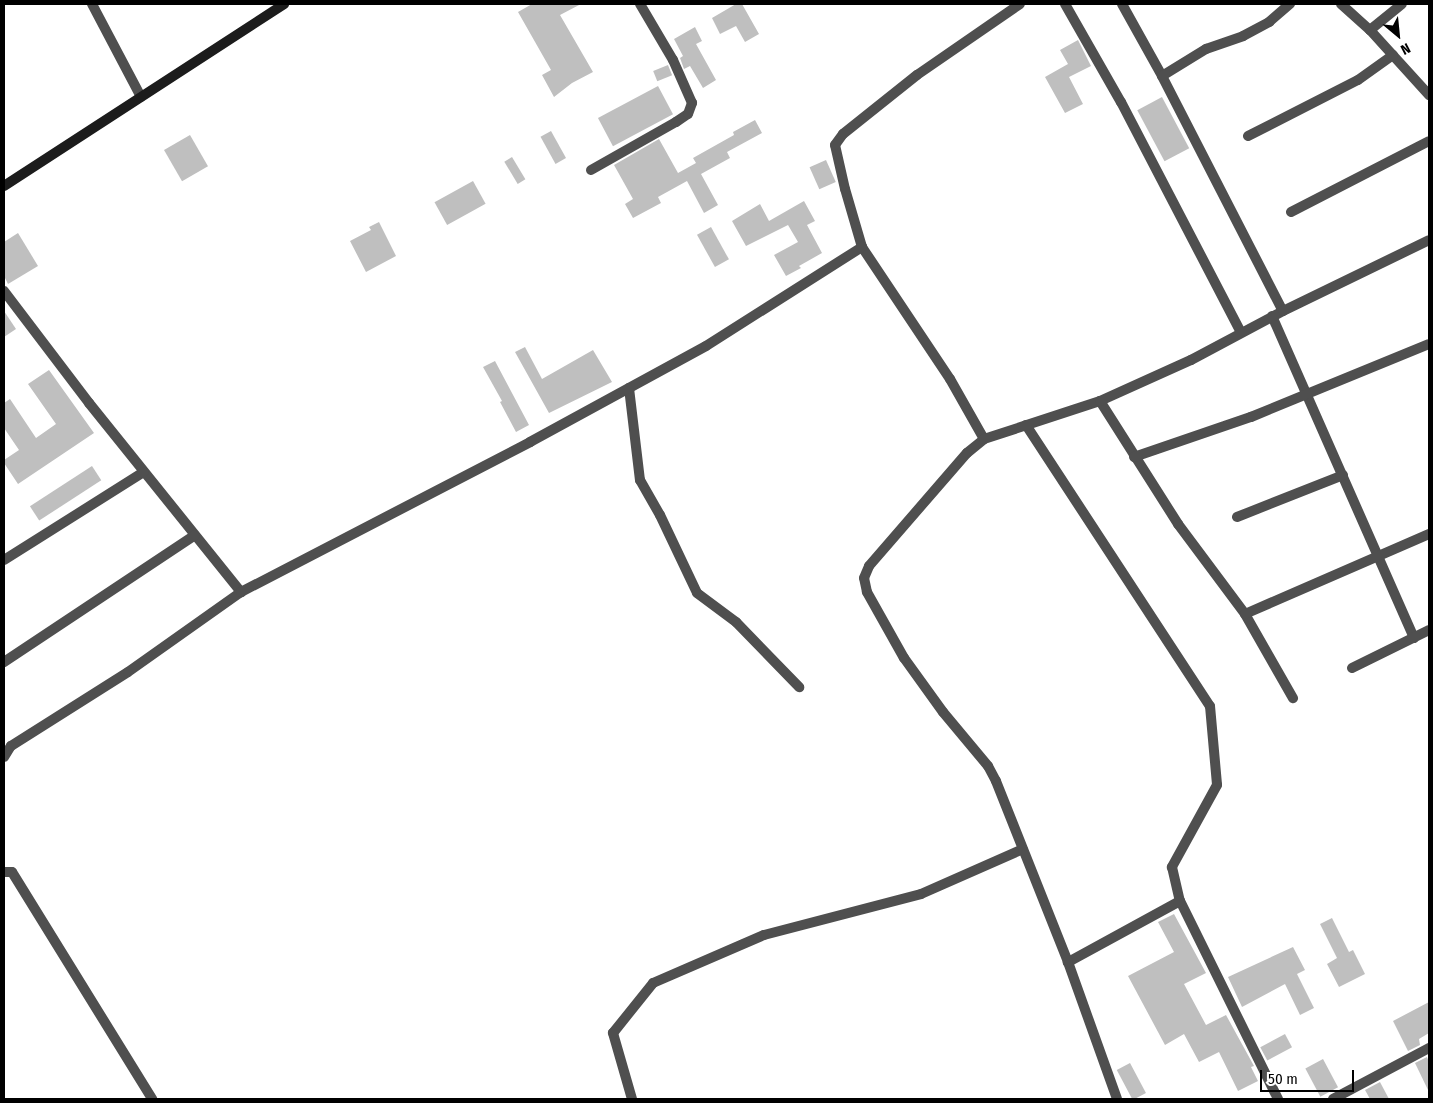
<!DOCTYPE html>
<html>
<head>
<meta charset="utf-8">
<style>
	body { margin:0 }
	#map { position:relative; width:1433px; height:1103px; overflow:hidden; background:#fff; font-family:"Fira Sans Condensed",sans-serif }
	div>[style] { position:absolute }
	.building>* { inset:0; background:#bfbfbf; transform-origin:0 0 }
	.street>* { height:10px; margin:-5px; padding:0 5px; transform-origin:5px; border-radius:5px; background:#4f4f4f }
	.secondary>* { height:10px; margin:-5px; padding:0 5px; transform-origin:5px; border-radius:5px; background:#1c1c1c }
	span { translate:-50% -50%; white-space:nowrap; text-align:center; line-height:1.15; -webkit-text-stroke:4px #fff; paint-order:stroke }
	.frame { position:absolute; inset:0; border:5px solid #000; pointer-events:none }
	.north { position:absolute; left:1373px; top:10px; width:50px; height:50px; -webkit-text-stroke:4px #fff; paint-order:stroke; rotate:152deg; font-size:14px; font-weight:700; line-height:20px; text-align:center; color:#000 }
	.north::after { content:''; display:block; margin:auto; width:18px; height:22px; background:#000; clip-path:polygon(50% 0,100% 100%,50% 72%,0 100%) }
	.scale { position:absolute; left:1260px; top:1070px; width:94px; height:22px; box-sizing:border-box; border:2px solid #000; border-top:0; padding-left:6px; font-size:15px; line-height:18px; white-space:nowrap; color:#000; -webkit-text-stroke:4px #fff; paint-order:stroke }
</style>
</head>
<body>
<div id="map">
	<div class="building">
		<div style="clip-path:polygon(532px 4px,581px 4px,560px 15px,593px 72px,572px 83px,554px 97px,542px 75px,551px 70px,518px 12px)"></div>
		<div style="clip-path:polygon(736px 4px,742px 4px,759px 34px,745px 42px,736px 26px,720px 34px,712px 18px)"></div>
		<div style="clip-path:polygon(695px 27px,702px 41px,696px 44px,716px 80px,703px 88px,690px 66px,684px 69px,680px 58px,683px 56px,674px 39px)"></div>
		<div style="clip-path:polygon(1078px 40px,1091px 66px,1069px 77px,1083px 104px,1065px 113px,1045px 77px,1068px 64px,1060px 50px)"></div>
		<div style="left:668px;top:65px;width:11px;height:16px;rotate:68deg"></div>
		<div style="left:658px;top:86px;width:32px;height:68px;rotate:62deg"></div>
		<div style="left:1162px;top:97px;width:58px;height:28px;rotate:62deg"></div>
		<div style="clip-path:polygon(755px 120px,762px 133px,727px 152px,730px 158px,701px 174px,718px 205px,704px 213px,687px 181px,658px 197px,661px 203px,633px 218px,625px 204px,633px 199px,614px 165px,659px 139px,678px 173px,696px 163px,693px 158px,734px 135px,733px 132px)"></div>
		<div style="left:551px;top:131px;width:31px;height:12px;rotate:61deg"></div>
		<div style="left:190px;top:135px;width:36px;height:30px;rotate:60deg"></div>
		<div style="left:512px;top:157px;width:26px;height:9px;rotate:59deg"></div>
		<div style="left:826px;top:160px;width:24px;height:18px;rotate:66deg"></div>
		<div style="left:473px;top:181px;width:26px;height:44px;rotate:61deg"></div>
		<div style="clip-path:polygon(804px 201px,815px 221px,807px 225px,822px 253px,799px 266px,801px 268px,786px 276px,774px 255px,798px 242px,788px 225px,746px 246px,732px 221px,760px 204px,769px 221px)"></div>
		<div style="clip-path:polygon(379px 222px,396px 256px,366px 272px,350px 241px,371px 230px,369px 227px)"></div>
		<div style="left:711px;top:227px;width:37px;height:16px;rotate:61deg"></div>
		<div style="clip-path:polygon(18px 233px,38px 266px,8px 284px,4px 276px,4px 242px)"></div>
		<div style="clip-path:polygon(4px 311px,16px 329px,4px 337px)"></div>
		<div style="clip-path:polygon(525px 347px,542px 379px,593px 350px,612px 382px,549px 413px,515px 352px)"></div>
		<div style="clip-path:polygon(495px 361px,529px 425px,516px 432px,500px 402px,502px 401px,483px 367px)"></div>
		<div style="clip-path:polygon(49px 370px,94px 433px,18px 484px,4px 463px,4px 460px,19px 450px,4px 428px,4px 403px,10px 399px,36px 438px,56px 424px,28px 384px)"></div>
		<div style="left:92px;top:466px;width:17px;height:74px;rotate:57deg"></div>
		<div style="clip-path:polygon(1174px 914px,1206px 973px,1184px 984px,1206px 1025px,1226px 1015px,1254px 1066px,1251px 1067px,1258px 1081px,1238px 1091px,1219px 1052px,1199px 1062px,1184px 1034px,1165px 1045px,1128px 976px,1174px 952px,1158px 922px)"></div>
		<div style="clip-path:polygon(1332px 918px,1349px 952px,1353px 950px,1365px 974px,1339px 987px,1327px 964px,1337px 958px,1320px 924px)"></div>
		<div style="clip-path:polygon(1293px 947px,1305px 970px,1297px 974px,1314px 1008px,1300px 1015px,1285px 984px,1242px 1007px,1228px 977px)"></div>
		<div style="clip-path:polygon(1429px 1002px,1429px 1033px,1419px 1039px,1420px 1045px,1408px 1051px,1393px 1021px)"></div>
		<div style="left:1285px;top:1034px;width:15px;height:28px;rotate:62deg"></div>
		<div style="clip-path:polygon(1427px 1057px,1429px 1062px,1429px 1092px,1415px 1063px)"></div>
		<div style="left:1323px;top:1059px;width:32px;height:20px;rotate:62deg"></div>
		<div style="left:1130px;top:1063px;width:34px;height:15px;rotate:62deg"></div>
		<div style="clip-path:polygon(1380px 1082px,1389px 1099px,1370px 1099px,1365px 1090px)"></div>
	</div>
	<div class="street">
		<div style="left:92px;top:4px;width:105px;rotate:62.2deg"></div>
		<div style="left:1065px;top:4px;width:113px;rotate:60.3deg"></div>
		<div style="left:1121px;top:102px;width:260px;rotate:62.5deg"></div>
		<div style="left:1122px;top:4px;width:82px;rotate:60.9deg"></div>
		<div style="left:1162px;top:76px;width:264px;rotate:62.8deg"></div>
		<div style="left:1341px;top:4px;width:39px;rotate:42deg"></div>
		<div style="left:1370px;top:30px;width:88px;rotate:47.8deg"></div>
		<div style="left:1370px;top:30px;width:41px;rotate:-39.1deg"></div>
		<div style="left:1162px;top:76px;width:52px;rotate:-31.5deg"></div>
		<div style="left:1206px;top:49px;width:39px;rotate:-19deg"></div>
		<div style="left:1243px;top:36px;width:30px;rotate:-28deg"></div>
		<div style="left:1269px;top:22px;width:28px;rotate:-41deg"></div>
		<div style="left:1248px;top:136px;width:123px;rotate:-27deg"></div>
		<div style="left:1358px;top:80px;width:43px;rotate:-35.5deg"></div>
		<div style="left:591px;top:170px;width:98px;rotate:-29.5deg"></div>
		<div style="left:676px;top:122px;width:14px;rotate:-34deg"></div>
		<div style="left:688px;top:114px;width:12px;rotate:-70deg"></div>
		<div style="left:692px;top:103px;width:47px;rotate:-113.8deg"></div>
		<div style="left:673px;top:60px;width:65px;rotate:-120.5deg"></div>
		<div style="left:1291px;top:212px;width:155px;rotate:-27.2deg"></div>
		<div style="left:4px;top:291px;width:141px;rotate:52.8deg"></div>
		<div style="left:89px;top:403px;width:243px;rotate:51.2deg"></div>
		<div style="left:1272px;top:316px;width:352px;rotate:66.2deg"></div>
		<div style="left:629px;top:388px;width:93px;rotate:83.2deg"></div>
		<div style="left:640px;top:480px;width:40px;rotate:60.3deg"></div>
		<div style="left:660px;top:515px;width:86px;rotate:64.6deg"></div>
		<div style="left:697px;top:593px;width:49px;rotate:36.6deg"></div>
		<div style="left:736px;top:622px;width:91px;rotate:45.9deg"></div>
		<div style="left:1100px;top:401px;width:146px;rotate:57.6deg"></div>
		<div style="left:1178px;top:524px;width:112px;rotate:53.3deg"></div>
		<div style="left:1245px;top:614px;width:97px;rotate:60.3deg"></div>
		<div style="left:1026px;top:425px;width:336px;rotate:56.8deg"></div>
		<div style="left:1210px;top:706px;width:79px;rotate:84.9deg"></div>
		<div style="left:1217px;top:785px;width:94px;rotate:118.8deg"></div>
		<div style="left:1172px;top:867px;width:35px;rotate:77deg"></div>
		<div style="left:984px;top:439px;width:69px;rotate:-119.5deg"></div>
		<div style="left:950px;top:379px;width:159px;rotate:-123.7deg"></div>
		<div style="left:862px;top:247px;width:60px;rotate:-106.3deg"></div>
		<div style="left:845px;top:189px;width:45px;rotate:-102.8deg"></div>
		<div style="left:835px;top:145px;width:14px;rotate:-54deg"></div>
		<div style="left:843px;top:134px;width:95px;rotate:-38.6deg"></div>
		<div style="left:917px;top:75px;width:125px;rotate:-34.6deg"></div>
		<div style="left:1134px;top:457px;width:124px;rotate:-18.9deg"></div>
		<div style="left:1251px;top:417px;width:192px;rotate:-22.3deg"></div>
		<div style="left:1237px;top:517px;width:114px;rotate:-21.6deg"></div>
		<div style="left:4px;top:560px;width:165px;rotate:-32.2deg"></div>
		<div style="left:1245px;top:614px;width:201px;rotate:-23.5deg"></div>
		<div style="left:4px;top:662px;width:229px;rotate:-33.6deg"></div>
		<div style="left:1352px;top:668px;width:86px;rotate:-26.3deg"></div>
		<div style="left:4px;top:757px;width:13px;rotate:-58deg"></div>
		<div style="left:11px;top:746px;width:138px;rotate:-32.3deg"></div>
		<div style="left:128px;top:672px;width:138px;rotate:-35.3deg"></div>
		<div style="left:241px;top:592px;width:326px;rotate:-27.4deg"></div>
		<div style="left:530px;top:442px;width:200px;rotate:-28.6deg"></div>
		<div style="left:706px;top:346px;width:185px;rotate:-32.4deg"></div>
		<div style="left:4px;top:872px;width:8px"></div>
		<div style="left:12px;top:872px;width:267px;rotate:58.3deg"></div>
		<div style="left:1068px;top:962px;width:145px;rotate:70.3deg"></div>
		<div style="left:632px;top:1099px;width:69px;rotate:-106.1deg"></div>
		<div style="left:613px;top:1033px;width:64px;rotate:-51.3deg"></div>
		<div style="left:653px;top:983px;width:121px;rotate:-23.4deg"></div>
		<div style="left:764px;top:935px;width:162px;rotate:-14.6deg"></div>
		<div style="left:921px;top:894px;width:111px;rotate:-23.8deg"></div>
		<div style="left:1278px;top:1099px;width:221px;rotate:-116.3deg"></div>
		<div style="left:1180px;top:901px;width:128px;rotate:151.4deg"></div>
		<div style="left:1068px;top:962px;width:195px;rotate:-111.7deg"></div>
		<div style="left:996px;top:781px;width:17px;rotate:-118deg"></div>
		<div style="left:988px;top:766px;width:70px;rotate:-129.8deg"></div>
		<div style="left:943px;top:712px;width:67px;rotate:-125.8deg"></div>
		<div style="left:904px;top:658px;width:76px;rotate:-119.3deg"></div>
		<div style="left:867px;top:592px;width:14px;rotate:-102deg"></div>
		<div style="left:864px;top:578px;width:13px;rotate:-67deg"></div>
		<div style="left:869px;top:566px;width:150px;rotate:-49.1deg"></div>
		<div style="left:967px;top:453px;width:22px;rotate:-39deg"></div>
		<div style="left:984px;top:439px;width:122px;rotate:-18.1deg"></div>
		<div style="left:1100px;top:401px;width:100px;rotate:-24.3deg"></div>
		<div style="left:1191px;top:360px;width:104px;rotate:-28deg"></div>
		<div style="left:1283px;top:311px;width:162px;rotate:-25.9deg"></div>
		<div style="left:1333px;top:1099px;width:109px;rotate:-28deg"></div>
	</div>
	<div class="secondary">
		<div style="left:4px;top:186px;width:334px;rotate:-33deg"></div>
	</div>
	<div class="frame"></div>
	<div class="north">N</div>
	<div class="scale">50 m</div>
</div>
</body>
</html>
